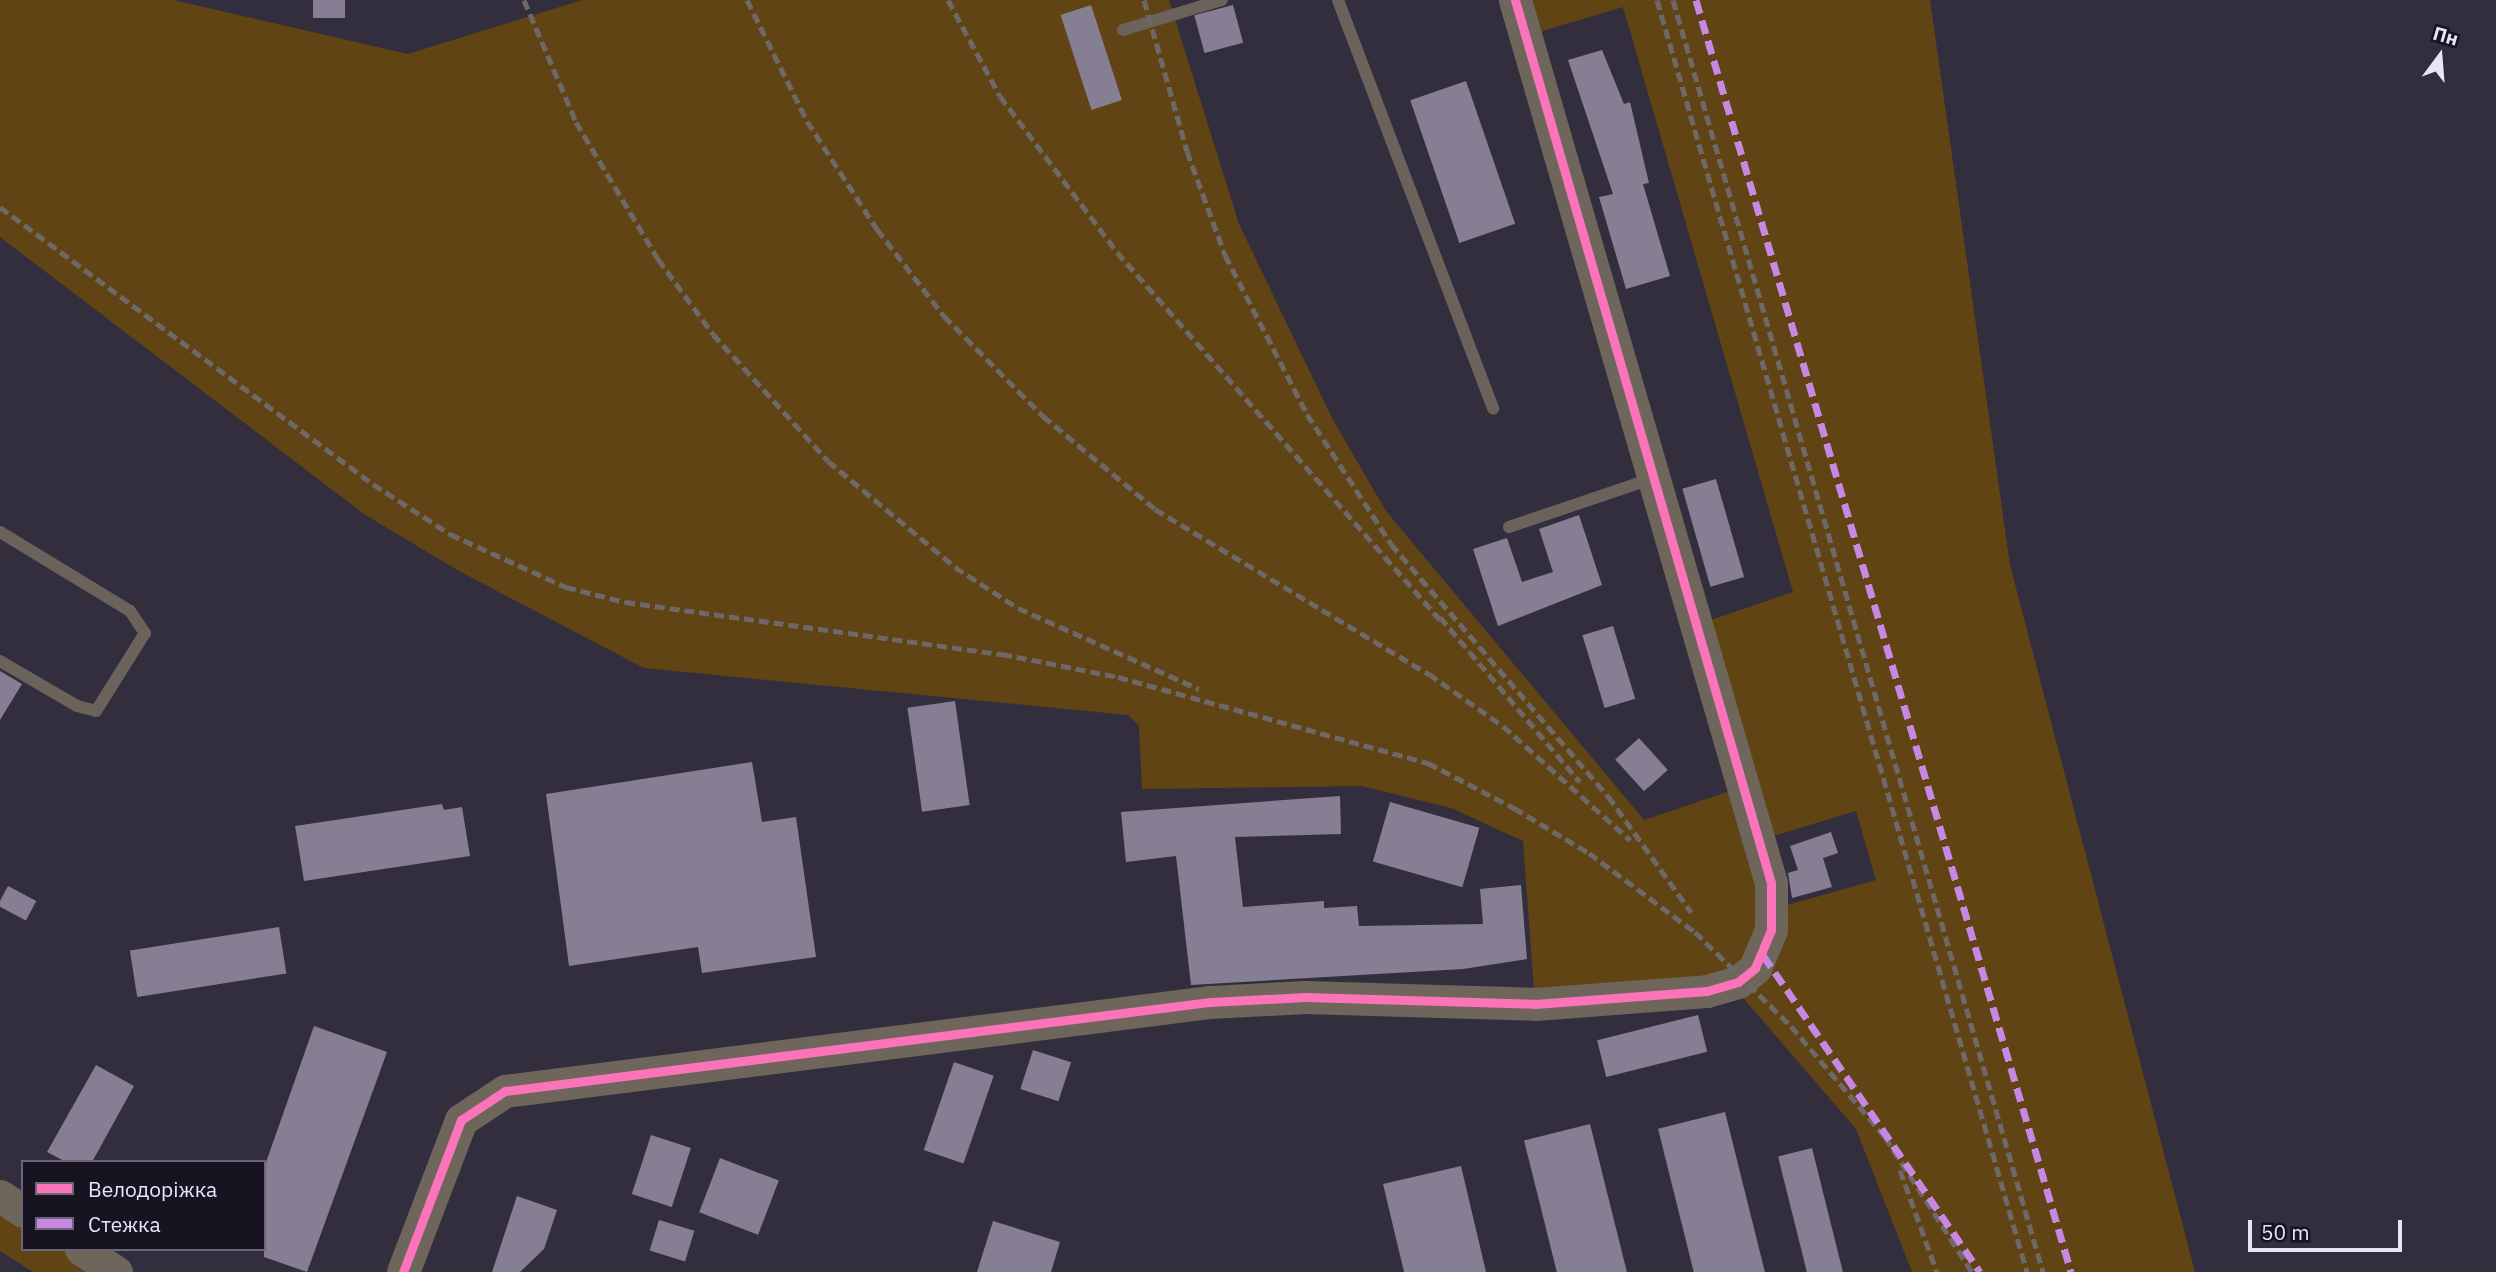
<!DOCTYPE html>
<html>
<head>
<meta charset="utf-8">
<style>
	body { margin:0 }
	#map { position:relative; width:2496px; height:1272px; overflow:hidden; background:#332e3d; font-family:"IBM Plex Sans",sans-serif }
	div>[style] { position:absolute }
	.green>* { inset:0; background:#604413 }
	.building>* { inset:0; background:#867f94; transform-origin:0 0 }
	.lane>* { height:12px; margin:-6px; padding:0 6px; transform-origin:6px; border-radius:6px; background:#6a625b }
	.secondary>* { height:33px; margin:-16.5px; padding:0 16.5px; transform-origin:16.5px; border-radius:16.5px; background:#6e655b }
	.rail>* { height:5px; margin-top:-2.5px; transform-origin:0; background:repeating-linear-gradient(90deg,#6e6869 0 10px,transparent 0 15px) }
	.quiet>* { height:7px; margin-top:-3.5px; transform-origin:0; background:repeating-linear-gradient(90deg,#c787e3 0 14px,transparent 0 21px) }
	.cycleway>* { height:9px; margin:-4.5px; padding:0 4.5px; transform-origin:4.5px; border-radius:4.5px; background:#fb73b8 }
	span { translate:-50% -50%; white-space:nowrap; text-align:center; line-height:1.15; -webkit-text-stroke:7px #171320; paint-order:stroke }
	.legend { position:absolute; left:21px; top:1160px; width:245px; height:91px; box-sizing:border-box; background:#171320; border:2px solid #6b6776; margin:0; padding:9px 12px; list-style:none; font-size:21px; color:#e9e5f7 }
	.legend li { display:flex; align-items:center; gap:14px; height:35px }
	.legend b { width:35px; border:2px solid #6b6776 }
	.north { position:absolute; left:2405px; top:21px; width:70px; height:70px; -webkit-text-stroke:5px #171320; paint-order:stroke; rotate:16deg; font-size:19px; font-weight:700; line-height:28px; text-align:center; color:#e9e5f7 }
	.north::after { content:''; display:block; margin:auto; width:24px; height:32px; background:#e9e5f7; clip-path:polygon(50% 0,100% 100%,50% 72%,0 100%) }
	.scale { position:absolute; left:2248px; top:1220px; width:154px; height:32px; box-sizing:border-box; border:4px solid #e9e5f7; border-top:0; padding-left:9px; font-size:21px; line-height:24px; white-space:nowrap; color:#e9e5f7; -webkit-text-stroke:5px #171320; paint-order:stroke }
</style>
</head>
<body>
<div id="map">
	<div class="green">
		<div style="clip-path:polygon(evenodd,0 0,173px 0,408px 54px,582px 0,1169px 0,1239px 224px,1333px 420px,1386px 511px,1644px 820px,1745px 786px,1699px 624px,1793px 592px,1623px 7px,1526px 36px,1515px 0,1930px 0,2010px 565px,2195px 1272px,1912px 1272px,1856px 1129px,1732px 985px,1535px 1004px,1523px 841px,1451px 808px,1362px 786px,1142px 789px,1139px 726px,1128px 715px,644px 668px,459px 571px,364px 514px,0 237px,0 0,1856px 811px,1876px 880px,1774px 909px,1760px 840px,1856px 811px)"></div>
		<div style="clip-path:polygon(0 1197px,23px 1211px,23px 1249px,81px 1249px,116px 1272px,33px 1272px,0 1251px)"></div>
	</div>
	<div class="building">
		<div style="left:313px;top:0;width:32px;height:18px"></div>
		<div style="left:1091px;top:5px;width:100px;height:32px;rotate:72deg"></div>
		<div style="left:1233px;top:5px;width:39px;height:40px;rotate:75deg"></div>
		<div style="clip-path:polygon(1602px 50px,1624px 104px,1630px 102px,1649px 183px,1643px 184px,1670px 276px,1626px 289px,1599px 197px,1613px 194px,1568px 60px)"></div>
		<div style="left:1466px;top:81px;width:151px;height:59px;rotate:71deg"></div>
		<div style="left:1716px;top:479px;width:102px;height:35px;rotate:74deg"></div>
		<div style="clip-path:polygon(1579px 515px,1602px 585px,1498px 626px,1473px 549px,1507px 538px,1522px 582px,1553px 572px,1539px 529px)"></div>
		<div style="left:1613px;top:626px;width:76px;height:32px;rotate:73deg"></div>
		<div style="clip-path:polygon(0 671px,22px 684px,0 720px)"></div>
		<div style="left:955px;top:701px;width:105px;height:48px;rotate:82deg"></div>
		<div style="left:1639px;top:738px;width:43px;height:32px;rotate:48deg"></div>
		<div style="clip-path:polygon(752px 762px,762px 822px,796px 817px,816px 957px,702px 973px,698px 947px,569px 966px,546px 794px)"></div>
		<div style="clip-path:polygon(1340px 796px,1341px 834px,1235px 837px,1243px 907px,1324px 901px,1324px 908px,1357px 906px,1359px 926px,1483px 924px,1480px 889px,1521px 885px,1527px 959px,1463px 969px,1191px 985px,1176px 856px,1126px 862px,1121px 812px)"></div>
		<div style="left:1390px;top:802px;width:93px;height:62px;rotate:16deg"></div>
		<div style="clip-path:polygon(442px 804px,444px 810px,462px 807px,470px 856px,304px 881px,295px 826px)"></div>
		<div style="clip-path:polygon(1831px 832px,1838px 853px,1823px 858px,1832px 887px,1792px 898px,1788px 873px,1798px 870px,1790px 846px)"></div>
		<div style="left:8px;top:886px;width:32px;height:22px;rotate:28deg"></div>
		<div style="left:279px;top:927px;width:47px;height:151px;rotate:81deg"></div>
		<div style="left:1698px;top:1015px;width:38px;height:104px;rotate:76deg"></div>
		<div style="clip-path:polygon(314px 1026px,387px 1052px,307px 1272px,264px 1257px,264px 1168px)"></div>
		<div style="left:1033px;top:1050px;width:40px;height:41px;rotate:18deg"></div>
		<div style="left:954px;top:1062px;width:42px;height:93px;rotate:19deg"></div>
		<div style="clip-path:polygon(96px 1065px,134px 1086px,92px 1162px,66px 1162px,47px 1152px)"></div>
		<div style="left:1725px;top:1112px;width:165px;height:69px;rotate:76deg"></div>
		<div style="left:1590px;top:1124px;width:153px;height:68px;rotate:76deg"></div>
		<div style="left:651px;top:1135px;width:42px;height:62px;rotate:18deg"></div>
		<div style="left:1812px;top:1148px;width:128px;height:35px;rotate:76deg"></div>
		<div style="left:720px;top:1158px;width:63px;height:58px;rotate:21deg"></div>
		<div style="clip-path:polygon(1461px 1166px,1486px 1272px,1404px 1272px,1383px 1184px)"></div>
		<div style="clip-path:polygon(517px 1196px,557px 1210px,544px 1249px,520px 1272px,492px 1272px)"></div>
		<div style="left:659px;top:1220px;width:37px;height:32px;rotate:17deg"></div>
		<div style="clip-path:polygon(993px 1221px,1060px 1242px,1051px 1272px,977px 1272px)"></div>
	</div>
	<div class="lane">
		<div style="left:1338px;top:0;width:437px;rotate:69.2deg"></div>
		<div style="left:1123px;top:30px;width:103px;rotate:-16.9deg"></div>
		<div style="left:1509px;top:527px;width:153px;rotate:-18.7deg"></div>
		<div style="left:0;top:532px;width:152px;rotate:31.3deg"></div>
		<div style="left:130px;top:611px;width:27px;rotate:56deg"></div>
		<div style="left:145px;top:633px;width:92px;rotate:122.1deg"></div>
		<div style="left:96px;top:711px;width:20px;rotate:-165deg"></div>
		<div style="left:77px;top:706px;width:89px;rotate:-149.7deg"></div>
	</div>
	<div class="secondary">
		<div style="left:0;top:1196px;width:27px;rotate:33deg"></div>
		<div style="left:81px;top:1249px;width:42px;rotate:33.3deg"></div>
		<div style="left:403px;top:1272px;width:163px;rotate:-69.1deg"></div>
		<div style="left:461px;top:1120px;width:53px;rotate:-33.4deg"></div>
		<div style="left:505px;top:1091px;width:711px;rotate:-7.2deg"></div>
		<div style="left:1210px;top:1002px;width:95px;rotate:-3deg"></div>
		<div style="left:1305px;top:997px;width:230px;rotate:1.7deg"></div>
		<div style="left:1535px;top:1004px;width:172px;rotate:-4.3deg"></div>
		<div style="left:1707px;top:991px;width:32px;rotate:-16deg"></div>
		<div style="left:1738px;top:982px;width:22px;rotate:-39deg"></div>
		<div style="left:1755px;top:968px;width:41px;rotate:-67.2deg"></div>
		<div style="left:1771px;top:930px;width:47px;rotate:-90deg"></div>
		<div style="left:1771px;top:883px;width:919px;rotate:-106.17deg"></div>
	</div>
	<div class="rail">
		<div style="left:524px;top:0;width:133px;rotate:66.9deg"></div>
		<div style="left:576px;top:122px;width:160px;rotate:59.1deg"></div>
		<div style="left:658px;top:259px;width:93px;rotate:53.7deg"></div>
		<div style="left:713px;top:334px;width:171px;rotate:47.8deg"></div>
		<div style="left:828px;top:461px;width:165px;rotate:39.8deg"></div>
		<div style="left:955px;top:567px;width:75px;rotate:33.1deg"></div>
		<div style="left:1018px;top:608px;width:198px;rotate:24.1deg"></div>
		<div style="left:747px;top:0;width:135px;rotate:63.6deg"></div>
		<div style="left:807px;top:121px;width:129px;rotate:57.1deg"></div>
		<div style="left:877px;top:229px;width:110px;rotate:52.4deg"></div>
		<div style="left:944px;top:316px;width:141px;rotate:45.3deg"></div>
		<div style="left:1043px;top:416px;width:146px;rotate:39.7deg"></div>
		<div style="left:1155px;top:509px;width:320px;rotate:31.1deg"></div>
		<div style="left:1429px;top:674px;width:90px;rotate:35.1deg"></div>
		<div style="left:1503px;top:726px;width:171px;rotate:41.9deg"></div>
		<div style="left:948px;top:0;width:109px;rotate:61.6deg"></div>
		<div style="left:1000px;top:96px;width:195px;rotate:53.1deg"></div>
		<div style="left:1117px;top:252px;width:495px;rotate:48.7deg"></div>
		<div style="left:1144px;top:0;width:157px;rotate:74.1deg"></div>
		<div style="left:1187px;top:151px;width:111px;rotate:69.9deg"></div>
		<div style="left:1225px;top:255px;width:179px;rotate:62.7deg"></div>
		<div style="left:1307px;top:414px;width:155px;rotate:57.1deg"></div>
		<div style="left:1391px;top:544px;width:333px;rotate:49.3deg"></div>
		<div style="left:1608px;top:796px;width:143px;rotate:54.4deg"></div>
		<div style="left:1657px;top:0;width:1325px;rotate:73.78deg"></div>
		<div style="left:1673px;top:0;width:1325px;rotate:73.78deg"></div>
		<div style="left:0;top:207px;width:465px;rotate:36.6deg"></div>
		<div style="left:373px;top:484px;width:92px;rotate:33deg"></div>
		<div style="left:450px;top:534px;width:128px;rotate:24.6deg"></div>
		<div style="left:566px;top:587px;width:61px;rotate:14.3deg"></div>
		<div style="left:625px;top:602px;width:381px;rotate:7.9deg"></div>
		<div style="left:1002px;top:654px;width:118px;rotate:11.2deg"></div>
		<div style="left:1118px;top:677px;width:322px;rotate:15.5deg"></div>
		<div style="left:1428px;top:763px;width:97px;rotate:27.6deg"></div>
		<div style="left:1514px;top:808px;width:87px;rotate:31deg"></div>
		<div style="left:1589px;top:853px;width:132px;rotate:36.7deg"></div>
		<div style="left:1695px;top:932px;width:134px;rotate:44.4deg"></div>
		<div style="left:1791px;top:1026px;width:145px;rotate:49.7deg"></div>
		<div style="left:1885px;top:1137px;width:161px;rotate:57.2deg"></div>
		<div style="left:1440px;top:617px;width:216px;rotate:49.7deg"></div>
		<div style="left:1900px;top:1170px;width:109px;rotate:70.1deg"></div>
	</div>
	<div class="quiet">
		<div style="left:1696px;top:0;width:1326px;rotate:73.57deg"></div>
		<div style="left:1763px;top:955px;width:384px;rotate:55.6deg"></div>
	</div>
	<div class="cycleway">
		<div style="left:403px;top:1272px;width:163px;rotate:-69.1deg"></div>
		<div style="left:461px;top:1120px;width:53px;rotate:-33.4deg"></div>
		<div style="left:505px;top:1091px;width:711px;rotate:-7.2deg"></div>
		<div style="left:1210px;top:1002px;width:95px;rotate:-3deg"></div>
		<div style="left:1305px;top:997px;width:230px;rotate:1.7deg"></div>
		<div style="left:1535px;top:1004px;width:172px;rotate:-4.3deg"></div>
		<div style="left:1707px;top:991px;width:32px;rotate:-16deg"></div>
		<div style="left:1738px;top:982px;width:22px;rotate:-39deg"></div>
		<div style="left:1755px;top:968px;width:41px;rotate:-67.2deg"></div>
		<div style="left:1771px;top:930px;width:47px;rotate:-90deg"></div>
		<div style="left:1771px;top:883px;width:919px;rotate:-106.17deg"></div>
	</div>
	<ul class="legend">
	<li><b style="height:9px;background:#fb73b8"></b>Велодоріжка</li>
	<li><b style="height:9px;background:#c787e3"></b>Стежка</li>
	</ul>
	<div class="north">Пн</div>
	<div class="scale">50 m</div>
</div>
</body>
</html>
